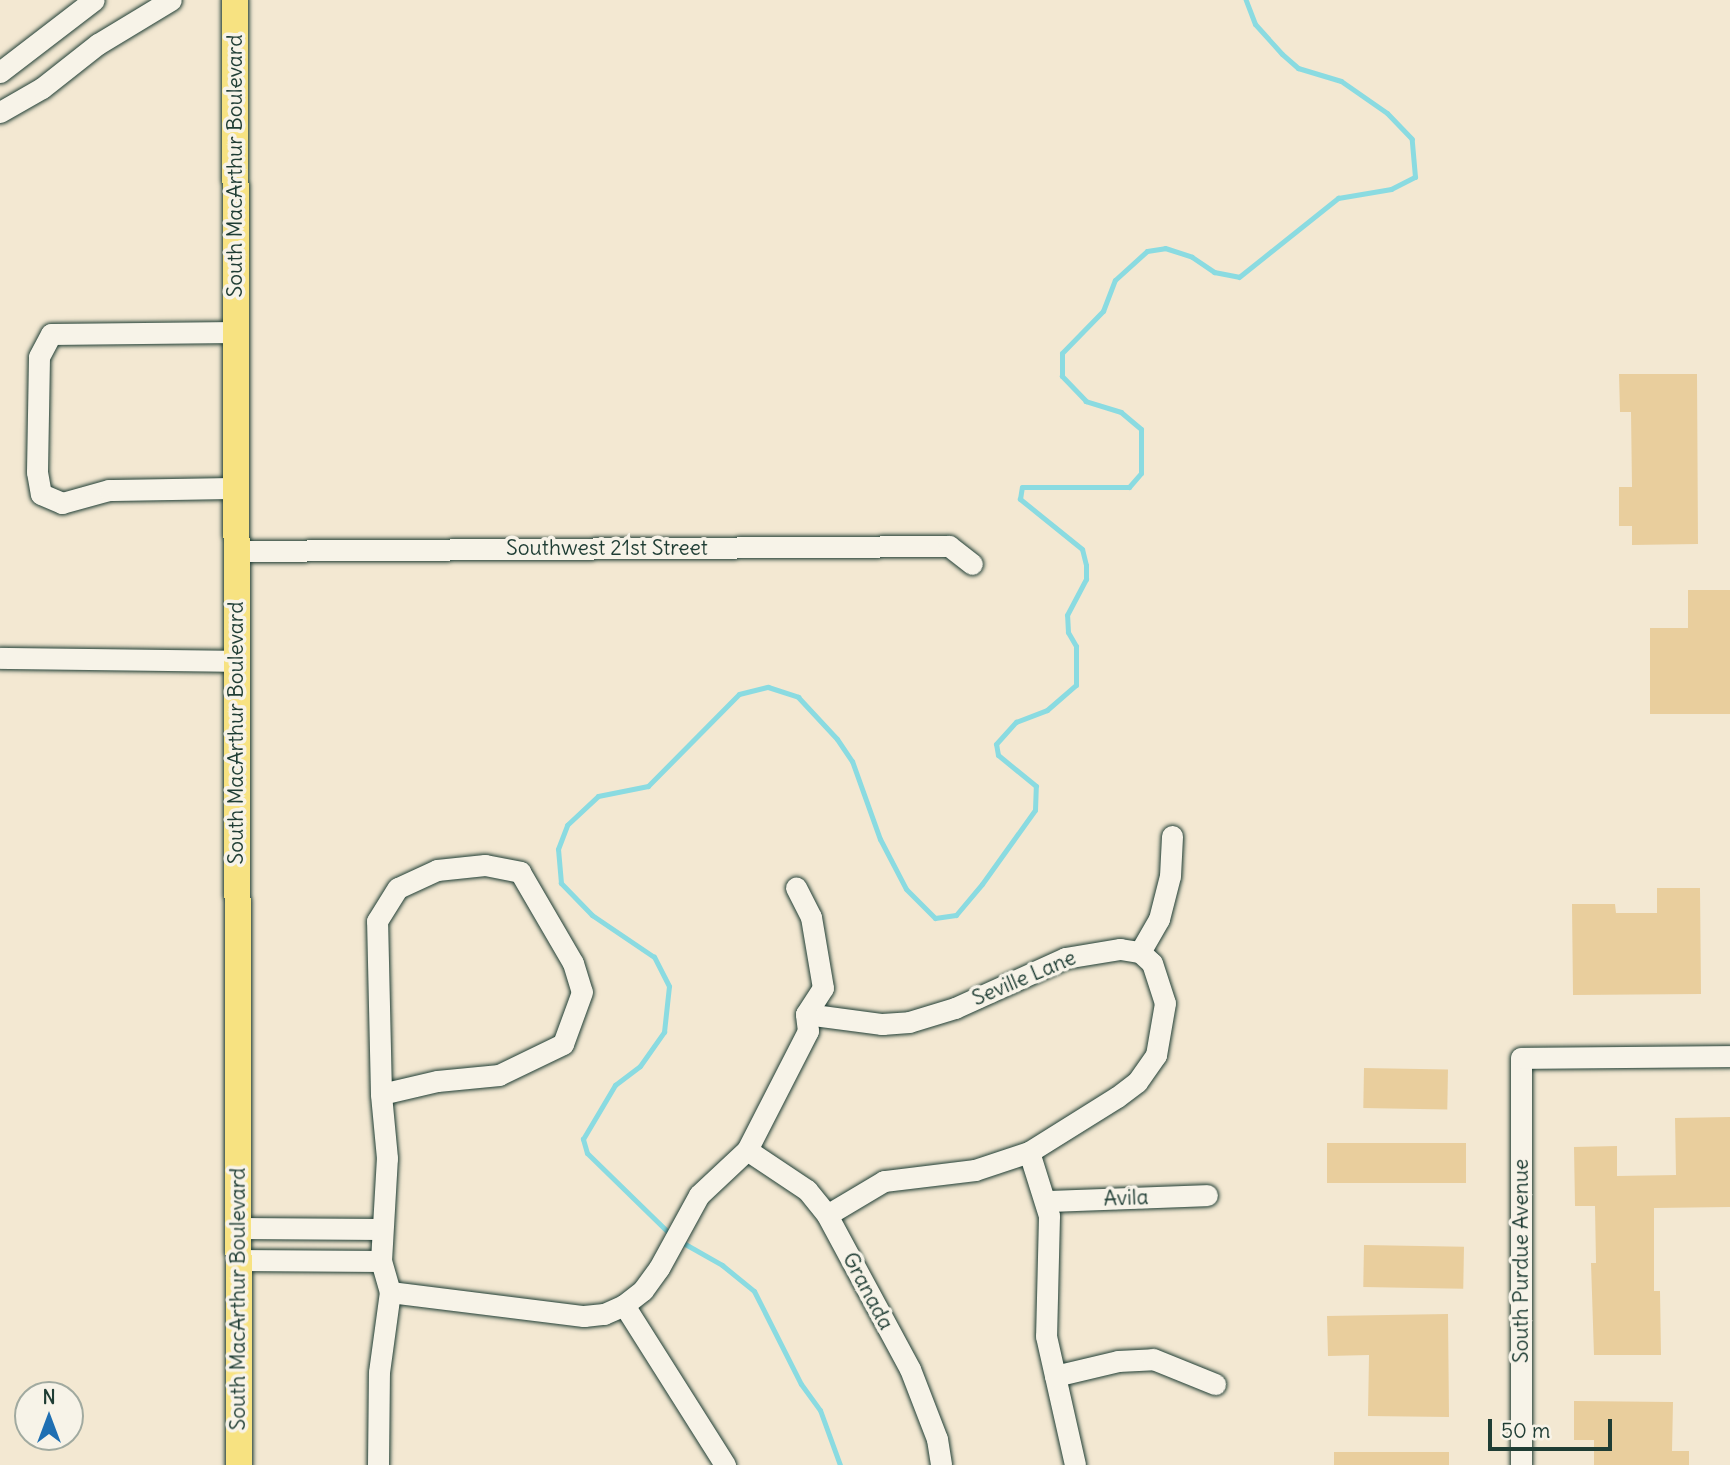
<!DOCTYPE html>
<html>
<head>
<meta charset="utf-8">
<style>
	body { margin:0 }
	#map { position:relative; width:1730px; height:1465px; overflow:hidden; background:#f3e8d2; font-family:Delius,sans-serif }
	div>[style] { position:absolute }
	.stream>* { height:5px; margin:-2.5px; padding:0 2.5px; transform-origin:2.5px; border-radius:2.5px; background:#8adbe1 }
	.building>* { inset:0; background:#e9ce9d; transform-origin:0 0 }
	.roads { filter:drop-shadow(0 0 2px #1f3d34) drop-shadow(0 0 2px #1f3d34) }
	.minor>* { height:21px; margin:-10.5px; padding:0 10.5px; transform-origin:10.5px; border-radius:10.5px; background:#f7f3e8 }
	.major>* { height:26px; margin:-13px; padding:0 13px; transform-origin:13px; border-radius:13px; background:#f7e281 }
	span { translate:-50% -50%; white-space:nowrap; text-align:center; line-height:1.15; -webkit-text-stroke:7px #f7f3e8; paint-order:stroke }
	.street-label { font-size:21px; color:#1f3d34 }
	.north { position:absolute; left:14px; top:1381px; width:70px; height:70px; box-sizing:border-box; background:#f7f3e8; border:2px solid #a1aaa0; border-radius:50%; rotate:0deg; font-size:19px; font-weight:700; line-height:28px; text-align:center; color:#1f3d34 }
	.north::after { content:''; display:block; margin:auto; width:24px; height:32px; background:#1f6fb2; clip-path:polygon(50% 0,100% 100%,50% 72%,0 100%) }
	.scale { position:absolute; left:1488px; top:1419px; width:124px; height:32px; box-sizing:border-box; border:4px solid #1f3d34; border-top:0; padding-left:9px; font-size:21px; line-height:24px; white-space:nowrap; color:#1f3d34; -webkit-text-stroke:5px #f7f3e8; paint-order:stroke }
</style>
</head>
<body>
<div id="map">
	<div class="stream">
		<div style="left:670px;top:1234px;width:116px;rotate:-135.7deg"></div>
		<div style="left:587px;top:1153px;width:15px;rotate:-106deg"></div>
		<div style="left:583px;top:1139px;width:63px;rotate:-59.3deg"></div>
		<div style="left:615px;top:1085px;width:31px;rotate:-37deg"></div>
		<div style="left:640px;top:1066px;width:42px;rotate:-54.8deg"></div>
		<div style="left:664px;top:1032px;width:46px;rotate:-83.8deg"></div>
		<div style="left:669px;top:986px;width:33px;rotate:-117deg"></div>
		<div style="left:654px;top:957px;width:75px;rotate:-145.9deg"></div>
		<div style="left:592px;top:915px;width:45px;rotate:-134.1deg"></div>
		<div style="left:561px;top:883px;width:34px;rotate:-95deg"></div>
		<div style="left:558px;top:849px;width:26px;rotate:-69deg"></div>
		<div style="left:567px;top:825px;width:42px;rotate:-43.1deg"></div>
		<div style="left:598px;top:796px;width:51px;rotate:-11.3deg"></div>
		<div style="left:648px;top:786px;width:129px;rotate:-45.3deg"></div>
		<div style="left:739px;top:694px;width:30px;rotate:-14deg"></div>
		<div style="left:768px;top:687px;width:32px;rotate:18deg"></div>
		<div style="left:798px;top:697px;width:57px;rotate:47.1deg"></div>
		<div style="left:837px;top:739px;width:27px;rotate:56deg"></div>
		<div style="left:852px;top:761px;width:83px;rotate:70.3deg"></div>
		<div style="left:880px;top:839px;width:56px;rotate:62.5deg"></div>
		<div style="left:906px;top:889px;width:41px;rotate:45deg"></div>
		<div style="left:935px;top:918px;width:21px;rotate:-8deg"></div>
		<div style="left:956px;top:915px;width:40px;rotate:-50deg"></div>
		<div style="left:982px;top:884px;width:91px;rotate:-54.4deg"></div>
		<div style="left:1035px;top:810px;width:24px;rotate:-88deg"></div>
		<div style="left:1036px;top:786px;width:49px;rotate:-140.8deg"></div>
		<div style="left:998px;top:755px;width:11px;rotate:-100deg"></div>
		<div style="left:996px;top:744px;width:30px;rotate:-48deg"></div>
		<div style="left:1016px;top:722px;width:33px;rotate:-21deg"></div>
		<div style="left:1047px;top:710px;width:38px;rotate:-41deg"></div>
		<div style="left:1076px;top:685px;width:39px;rotate:-90deg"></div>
		<div style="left:1076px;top:646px;width:16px;rotate:-120deg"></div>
		<div style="left:1068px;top:632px;width:17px;rotate:-93deg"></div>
		<div style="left:1067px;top:615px;width:41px;rotate:-62.2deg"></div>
		<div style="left:1086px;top:579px;width:14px;rotate:-90deg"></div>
		<div style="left:1086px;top:565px;width:16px;rotate:-104deg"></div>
		<div style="left:1082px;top:549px;width:80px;rotate:-141.1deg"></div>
		<div style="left:1020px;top:499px;width:12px;rotate:-81deg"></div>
		<div style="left:1022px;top:487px;width:107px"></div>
		<div style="left:1129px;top:487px;width:18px;rotate:-49deg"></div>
		<div style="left:1141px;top:473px;width:44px;rotate:-90deg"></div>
		<div style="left:1141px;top:429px;width:26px;rotate:-140deg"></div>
		<div style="left:1121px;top:412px;width:37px;rotate:-163deg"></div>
		<div style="left:1086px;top:401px;width:35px;rotate:-134deg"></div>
		<div style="left:1062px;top:376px;width:23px;rotate:-90deg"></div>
		<div style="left:1062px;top:353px;width:59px;rotate:-45.7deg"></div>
		<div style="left:1103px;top:311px;width:33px;rotate:-69deg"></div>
		<div style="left:1115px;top:280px;width:43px;rotate:-42.2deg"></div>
		<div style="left:1147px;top:251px;width:18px;rotate:-9deg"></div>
		<div style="left:1165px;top:248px;width:28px;rotate:18deg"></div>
		<div style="left:1192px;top:257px;width:27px;rotate:34deg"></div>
		<div style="left:1214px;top:272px;width:25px;rotate:11deg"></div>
		<div style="left:1239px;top:277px;width:127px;rotate:-38.6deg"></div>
		<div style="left:1338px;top:198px;width:54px;rotate:-9.6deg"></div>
		<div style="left:1391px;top:189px;width:27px;rotate:-27deg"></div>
		<div style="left:1415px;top:177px;width:38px;rotate:-95deg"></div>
		<div style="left:1412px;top:139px;width:36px;rotate:-134deg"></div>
		<div style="left:1387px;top:113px;width:56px;rotate:-145.2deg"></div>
		<div style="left:1341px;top:81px;width:45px;rotate:-163.2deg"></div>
		<div style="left:1298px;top:68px;width:21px;rotate:-139deg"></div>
		<div style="left:1282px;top:54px;width:40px;rotate:-132deg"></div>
		<div style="left:1255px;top:24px;width:26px;rotate:-111deg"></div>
		<div style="left:678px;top:1240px;width:51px;rotate:29.6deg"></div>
		<div style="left:722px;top:1265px;width:41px;rotate:39.1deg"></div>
		<div style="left:754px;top:1291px;width:104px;rotate:63.2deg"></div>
		<div style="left:801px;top:1384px;width:32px;rotate:54deg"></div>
		<div style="left:820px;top:1410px;width:59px;rotate:70deg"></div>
	</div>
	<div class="building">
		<div style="clip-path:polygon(1619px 374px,1697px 374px,1698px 544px,1632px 545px,1632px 526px,1619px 526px,1619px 487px,1632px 487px,1631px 412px,1620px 412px)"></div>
		<div style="clip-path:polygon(1688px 590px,1730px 590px,1730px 714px,1650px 714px,1650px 628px,1688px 628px)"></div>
		<div style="clip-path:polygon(1657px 888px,1700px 888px,1701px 994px,1573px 995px,1572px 904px,1615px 904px,1616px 913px,1657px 913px)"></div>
		<div style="left:1364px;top:1068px;width:84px;height:40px;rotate:1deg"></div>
		<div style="clip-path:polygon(1730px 1117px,1730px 1207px,1654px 1208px,1654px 1291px,1660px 1291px,1661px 1355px,1594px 1355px,1591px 1263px,1596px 1263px,1595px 1206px,1575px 1206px,1574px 1147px,1617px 1146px,1617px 1176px,1676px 1175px,1675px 1118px)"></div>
		<div style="left:1327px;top:1143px;width:139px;height:40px"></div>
		<div style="left:1364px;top:1245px;width:100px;height:42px;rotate:1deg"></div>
		<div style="clip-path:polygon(1448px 1314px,1449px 1417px,1368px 1416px,1369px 1355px,1328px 1356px,1327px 1316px)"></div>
		<div style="clip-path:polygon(1574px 1401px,1673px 1402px,1672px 1451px,1689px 1451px,1689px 1465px,1594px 1465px,1594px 1440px,1574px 1440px)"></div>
		<div style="left:1334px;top:1452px;width:115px;height:13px"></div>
	</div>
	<div class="roads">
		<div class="minor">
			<div style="left:0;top:72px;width:118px;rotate:-37.5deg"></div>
			<div style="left:0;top:112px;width:48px;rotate:-29.7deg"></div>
			<div style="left:42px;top:88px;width:71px;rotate:-38.2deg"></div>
			<div style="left:98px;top:44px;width:85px;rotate:-31.1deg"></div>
			<div style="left:235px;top:332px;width:184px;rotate:179.4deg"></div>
			<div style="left:51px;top:334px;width:26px;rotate:118deg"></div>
			<div style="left:39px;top:357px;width:115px;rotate:91deg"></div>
			<div style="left:37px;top:472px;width:22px;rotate:80deg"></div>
			<div style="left:41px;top:494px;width:23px;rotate:23deg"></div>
			<div style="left:62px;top:503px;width:49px;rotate:-15.5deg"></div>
			<div style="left:109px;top:490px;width:126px;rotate:-0.9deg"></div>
			<div style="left:236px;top:551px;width:713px;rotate:-0.4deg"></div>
			<div style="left:949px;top:546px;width:29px;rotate:38deg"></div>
			<div style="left:0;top:658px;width:236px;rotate:0.7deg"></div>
			<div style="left:1140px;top:952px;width:38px;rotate:-60deg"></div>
			<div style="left:1159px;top:919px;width:44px;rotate:-75.7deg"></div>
			<div style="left:1170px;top:876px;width:40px;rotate:-87.1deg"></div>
			<div style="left:806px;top:1014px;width:77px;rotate:7.5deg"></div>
			<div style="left:882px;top:1024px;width:27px;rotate:-4deg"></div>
			<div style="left:909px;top:1022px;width:48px;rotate:-16.9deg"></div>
			<div style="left:955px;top:1008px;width:121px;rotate:-24.4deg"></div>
			<div style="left:1065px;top:958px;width:56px;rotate:-9.3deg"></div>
			<div style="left:1120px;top:949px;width:20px;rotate:9deg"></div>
			<div style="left:1140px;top:952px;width:16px;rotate:43deg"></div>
			<div style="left:1152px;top:963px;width:42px;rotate:72deg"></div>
			<div style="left:1165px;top:1003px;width:53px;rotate:99.8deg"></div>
			<div style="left:1156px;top:1055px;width:33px;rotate:125deg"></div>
			<div style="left:1137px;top:1082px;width:25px;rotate:143deg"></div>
			<div style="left:1117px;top:1097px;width:104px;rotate:148deg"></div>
			<div style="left:1029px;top:1152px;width:57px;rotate:161.6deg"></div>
			<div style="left:975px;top:1170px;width:92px;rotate:173.1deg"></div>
			<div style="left:884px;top:1181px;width:66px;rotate:149.2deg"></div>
			<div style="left:747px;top:1150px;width:72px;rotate:33.7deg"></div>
			<div style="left:807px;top:1190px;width:32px;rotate:51deg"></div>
			<div style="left:827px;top:1215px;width:175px;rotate:61.7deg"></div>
			<div style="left:910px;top:1369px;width:75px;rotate:68.9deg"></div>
			<div style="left:937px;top:1439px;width:26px;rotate:81deg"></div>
			<div style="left:1029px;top:1152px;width:67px;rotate:72.6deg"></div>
			<div style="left:1049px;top:1216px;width:120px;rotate:91.4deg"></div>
			<div style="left:1046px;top:1336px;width:132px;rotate:77.3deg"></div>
			<div style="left:1046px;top:1201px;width:161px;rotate:-2.1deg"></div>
			<div style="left:238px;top:1228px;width:143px;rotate:0.4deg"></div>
			<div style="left:238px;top:1260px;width:143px;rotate:0.4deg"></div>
			<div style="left:390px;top:1292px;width:195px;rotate:7.1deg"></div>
			<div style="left:584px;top:1316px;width:20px;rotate:-6deg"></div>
			<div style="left:604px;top:1314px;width:22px;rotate:-24deg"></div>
			<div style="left:624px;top:1305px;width:189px;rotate:57.7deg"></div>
			<div style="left:624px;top:1305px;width:24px;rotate:-38deg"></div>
			<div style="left:643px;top:1290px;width:27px;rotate:-54deg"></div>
			<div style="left:659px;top:1268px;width:83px;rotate:-61.3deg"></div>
			<div style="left:699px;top:1195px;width:66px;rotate:-43.2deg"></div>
			<div style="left:747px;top:1150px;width:134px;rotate:-62.9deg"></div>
			<div style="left:808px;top:1031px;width:17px;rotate:-97deg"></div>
			<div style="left:806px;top:1014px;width:31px;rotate:-57deg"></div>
			<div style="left:823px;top:988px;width:72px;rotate:-99.6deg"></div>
			<div style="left:811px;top:917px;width:33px;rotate:-117deg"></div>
			<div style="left:1055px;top:1376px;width:65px;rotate:-13.4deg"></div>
			<div style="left:1118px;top:1361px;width:35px;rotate:-3deg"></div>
			<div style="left:1153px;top:1359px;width:67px;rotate:22deg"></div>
			<div style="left:378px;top:1465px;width:93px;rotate:-89.4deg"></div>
			<div style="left:379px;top:1372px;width:81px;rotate:-82.2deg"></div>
			<div style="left:390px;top:1292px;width:32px;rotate:-106deg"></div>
			<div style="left:381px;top:1261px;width:103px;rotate:-86.7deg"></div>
			<div style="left:387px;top:1158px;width:64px;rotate:-95.4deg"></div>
			<div style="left:381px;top:1094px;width:173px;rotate:-91.3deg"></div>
			<div style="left:377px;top:921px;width:39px;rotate:-58deg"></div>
			<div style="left:398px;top:888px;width:43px;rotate:-24.8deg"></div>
			<div style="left:437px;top:870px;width:48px;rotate:-5.9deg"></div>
			<div style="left:485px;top:865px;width:36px;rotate:11deg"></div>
			<div style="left:520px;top:872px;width:105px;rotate:59.8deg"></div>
			<div style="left:573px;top:963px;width:30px;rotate:73deg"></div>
			<div style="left:582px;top:992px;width:55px;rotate:110.1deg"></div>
			<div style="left:563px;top:1044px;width:71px;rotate:154.2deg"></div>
			<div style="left:499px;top:1075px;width:62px;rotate:174.5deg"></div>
			<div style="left:437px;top:1081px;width:57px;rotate:166.9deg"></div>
			<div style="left:1521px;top:1465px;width:407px;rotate:-90deg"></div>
			<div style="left:1521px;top:1058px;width:209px;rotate:-0.5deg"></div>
		</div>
		<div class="major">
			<div style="left:235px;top:0;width:1465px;rotate:89.84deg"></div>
		</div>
	</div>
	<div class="street-label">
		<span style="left:235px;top:166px;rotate:-90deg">South MacArthur Boulevard</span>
		<span style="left:607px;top:548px">Southwest 21st Street</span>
		<span style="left:236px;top:733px;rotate:-90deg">South MacArthur Boulevard</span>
		<span style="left:1024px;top:978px;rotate:-23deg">Seville Lane</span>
		<span style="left:1126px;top:1198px;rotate:-2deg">Avila</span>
		<span style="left:1521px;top:1261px;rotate:-90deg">South Purdue Avenue</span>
		<span style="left:868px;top:1291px;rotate:62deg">Granada</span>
		<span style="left:238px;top:1299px;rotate:-90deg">South MacArthur Boulevard</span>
	</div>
	<div class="north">N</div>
	<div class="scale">50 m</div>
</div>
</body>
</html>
